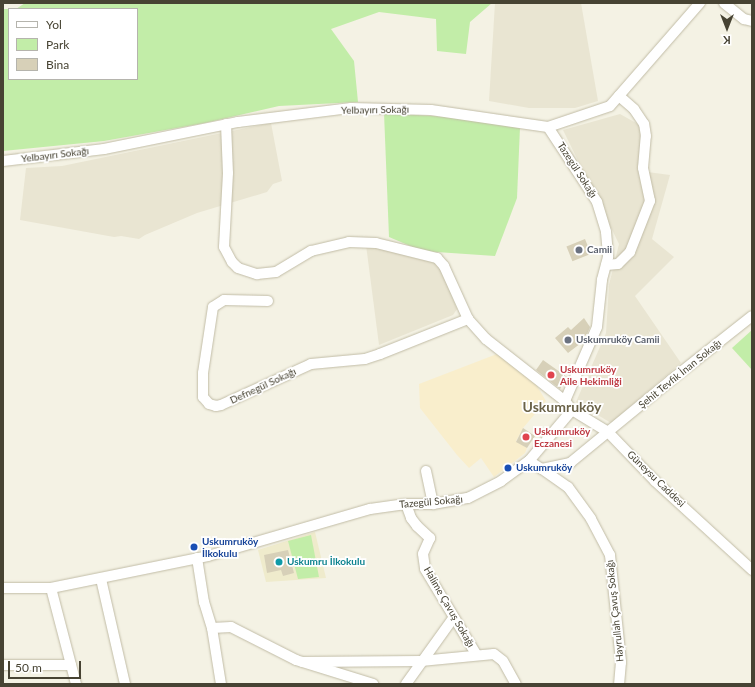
<!DOCTYPE html>
<html>
<head>
<meta charset="utf-8">
<style>
	body { margin:0 }
	#map { position:relative; width:755px; height:687px; overflow:hidden; background:#f4f2e4; font-family:Lato,sans-serif }
	div>[style] { position:absolute }
	.residential>* { inset:0; background:#e9e5d2 }
	.commercial>* { inset:0; background:#f9eecc }
	.education>* { inset:0; background:#efebcc }
	.green>* { inset:0; background:#c2eda8 }
	.building>* { inset:0; background:#d7d0b8; transform-origin:0 0 }
	.roads { filter:drop-shadow(0 0 1px #c1bca6) drop-shadow(0 0 1px #c1bca6) }
	.minor>* { height:10px; margin:-5px; padding:0 5px; transform-origin:5px; border-radius:5px; background:#fff }
	.dots>* { width:11px; height:11px; translate:-50% -50%; box-sizing:border-box; border:2px solid #fff; border-radius:50% }
	span { translate:-50% -50%; white-space:nowrap; text-align:center; line-height:1.15; -webkit-text-stroke:3.5px #fff; paint-order:stroke }
	.street-label { font-size:10px; color:#474333 }
	.worship-label { font-size:10px; color:#5b616d; font-weight:700 }
	.left { translate:0 -50%; text-align:left }
	.health-label { font-size:10px; color:#be3a42; font-weight:700 }
	.transit-label { font-size:10px; color:#164399; font-weight:700 }
	.culture-label { font-size:10px; color:#0d838f; font-weight:700 }
	.district-label { font-size:14px; color:#6b6349; font-weight:700 }
	.frame { position:absolute; inset:0; border:4px solid #474333; pointer-events:none }
	.legend { position:absolute; left:8px; top:8px; width:130px; height:72px; box-sizing:border-box; background:#fff; border:1px solid #b5b4ad; margin:0; padding:5px 7px; list-style:none; font-size:12px; color:#474333 }
	.legend li { display:flex; align-items:center; gap:8px; height:20px }
	.legend b { width:20px; border:1px solid #b5b4ad }
	.north { position:absolute; left:707px; top:8px; width:40px; height:40px; -webkit-text-stroke:3px #fff; paint-order:stroke; rotate:180deg; font-size:11px; font-weight:700; line-height:16px; text-align:center; color:#474333 }
	.north::after { content:''; display:block; margin:auto; width:14px; height:18px; background:#474333; clip-path:polygon(50% 0,100% 100%,50% 72%,0 100%) }
	.scale { position:absolute; left:8px; top:661px; width:73px; height:18px; box-sizing:border-box; border:2px solid #474333; border-top:0; padding-left:5px; font-size:12px; line-height:14px; white-space:nowrap; color:#474333; -webkit-text-stroke:3px #fff; paint-order:stroke }
</style>
</head>
<body>
<div id="map">
	<div class="residential">
		<div style="clip-path:polygon(495px 3px,581px 3px,598px 101px,575px 108px,529px 108px,489px 101px)"></div>
		<div style="clip-path:polygon(620px 114px,645px 128px,640px 171px,670px 175px,652px 239px,674px 257px,635px 296px,681px 363px,611px 423px,576px 402px,606px 333px,609px 285px,619px 244px,563px 130px)"></div>
		<div style="clip-path:polygon(271px 123px,282px 181px,273px 184px,267px 192px,197px 213px,145px 235px,139px 239px,121px 236px,114px 237px,20px 220px,26px 168px,62px 166px)"></div>
		<div style="clip-path:polygon(366px 245px,437px 262px,442px 270px,457px 309px,453px 315px,379px 345px)"></div>
	</div>
	<div class="commercial">
		<div style="clip-path:polygon(497px 354px,535px 383px,546px 401px,523px 428px,516px 441px,527px 448px,525px 453px,494px 477px,481px 458px,469px 468px,457px 455px,420px 408px,419px 384px)"></div>
	</div>
	<div class="education">
		<div style="clip-path:polygon(315px 532px,326px 578px,266px 582px,258px 550px)"></div>
	</div>
	<div class="green">
		<div style="clip-path:polygon(25px 3px,492px 3px,470px 22px,466px 54px,437px 51px,436px 19px,379px 12px,331px 29px,354px 61px,358px 102px,279px 106px,205px 123px,104px 141px,3px 151px,3px 9px,9px 9px,9px 79px,137px 79px,137px 9px,16px 9px)"></div>
		<div style="clip-path:polygon(384px 113px,449px 117px,520px 127px,517px 198px,495px 256px,422px 251px,389px 237px)"></div>
		<div style="clip-path:polygon(752px 330px,752px 370px,732px 348px)"></div>
		<div style="clip-path:polygon(311px 535px,319px 577px,298px 579px,288px 541px)"></div>
	</div>
	<div class="building">
		<div style="left:585px;top:239px;width:16px;height:20px;rotate:68deg"></div>
		<div style="clip-path:polygon(584px 318px,590px 327px,587px 334px,579px 341px,581px 343px,568px 353px,555px 338px,568px 327px,571px 330px)"></div>
		<div style="clip-path:polygon(543px 360px,567px 377px,560px 389px,536px 370px)"></div>
		<div style="clip-path:polygon(523px 428px,535px 436px,527px 448px,516px 442px)"></div>
		<div style="clip-path:polygon(288px 550px,294px 573px,283px 576px,281px 570px,267px 573px,264px 555px)"></div>
	</div>
	<div class="roads">
		<div class="minor">
			<div style="left:724px;top:3px;width:26px;rotate:39deg"></div>
			<div style="left:744px;top:19px;width:8px;rotate:14deg"></div>
			<div style="left:226px;top:124px;width:49px;rotate:87.7deg"></div>
			<div style="left:228px;top:173px;width:74px;rotate:93.1deg"></div>
			<div style="left:224px;top:247px;width:17px;rotate:62deg"></div>
			<div style="left:232px;top:262px;width:8px;rotate:45deg"></div>
			<div style="left:238px;top:268px;width:20px;rotate:18deg"></div>
			<div style="left:257px;top:274px;width:19px;rotate:-6deg"></div>
			<div style="left:276px;top:272px;width:41px;rotate:-31deg"></div>
			<div style="left:311px;top:251px;width:39px;rotate:-13deg"></div>
			<div style="left:349px;top:242px;width:27px;rotate:2deg"></div>
			<div style="left:376px;top:243px;width:63px;rotate:13.8deg"></div>
			<div style="left:437px;top:258px;width:11px;rotate:49deg"></div>
			<div style="left:444px;top:266px;width:58px;rotate:65.6deg"></div>
			<div style="left:468px;top:319px;width:27px;rotate:48deg"></div>
			<div style="left:486px;top:339px;width:100px;rotate:38.1deg"></div>
			<div style="left:548px;top:127px;width:90px;rotate:56.8deg"></div>
			<div style="left:597px;top:202px;width:31px;rotate:73deg"></div>
			<div style="left:606px;top:232px;width:25px;rotate:85deg"></div>
			<div style="left:608px;top:257px;width:24px;rotate:105deg"></div>
			<div style="left:602px;top:280px;width:47px;rotate:96.1deg"></div>
			<div style="left:597px;top:327px;width:81px;rotate:113.4deg"></div>
			<div style="left:565px;top:401px;width:11px;rotate:52deg"></div>
			<div style="left:572px;top:410px;width:42px;rotate:31.4deg"></div>
			<div style="left:608px;top:432px;width:68px;rotate:46.2deg"></div>
			<div style="left:655px;top:481px;width:132px;rotate:42.5deg"></div>
			<div style="left:3px;top:161px;width:102px;rotate:-6.8deg"></div>
			<div style="left:104px;top:149px;width:137px;rotate:-11.4deg"></div>
			<div style="left:238px;top:122px;width:114px;rotate:-7.1deg"></div>
			<div style="left:351px;top:108px;width:80px;rotate:1.4deg"></div>
			<div style="left:431px;top:110px;width:118px;rotate:8.3deg"></div>
			<div style="left:548px;top:127px;width:65px;rotate:-18.7deg"></div>
			<div style="left:610px;top:106px;width:137px;rotate:-48.9deg"></div>
			<div style="left:606px;top:265px;width:12px;rotate:-5deg"></div>
			<div style="left:618px;top:264px;width:17px;rotate:-45deg"></div>
			<div style="left:630px;top:252px;width:55px;rotate:-68.6deg"></div>
			<div style="left:650px;top:201px;width:34px;rotate:-102deg"></div>
			<div style="left:643px;top:168px;width:32px;rotate:-85deg"></div>
			<div style="left:646px;top:136px;width:12px;rotate:-99deg"></div>
			<div style="left:644px;top:124px;width:18px;rotate:-124deg"></div>
			<div style="left:634px;top:109px;width:20px;rotate:-139deg"></div>
			<div style="left:268px;top:301px;width:44px;rotate:-178.7deg"></div>
			<div style="left:224px;top:300px;width:13px;rotate:148deg"></div>
			<div style="left:213px;top:307px;width:67px;rotate:98.6deg"></div>
			<div style="left:203px;top:373px;width:24px;rotate:90deg"></div>
			<div style="left:203px;top:397px;width:9px;rotate:49deg"></div>
			<div style="left:209px;top:404px;width:7px;rotate:16deg"></div>
			<div style="left:216px;top:406px;width:5px;rotate:-11deg"></div>
			<div style="left:221px;top:405px;width:99px;rotate:-24.5deg"></div>
			<div style="left:311px;top:364px;width:54px;rotate:-5.3deg"></div>
			<div style="left:365px;top:359px;width:16px;rotate:-18deg"></div>
			<div style="left:380px;top:354px;width:95px;rotate:-21.7deg"></div>
			<div style="left:529px;top:461px;width:15px;rotate:32deg"></div>
			<div style="left:542px;top:469px;width:29px;rotate:-12deg"></div>
			<div style="left:570px;top:463px;width:131px;rotate:-39.4deg"></div>
			<div style="left:671px;top:380px;width:103px;rotate:-38.3deg"></div>
			<div style="left:542px;top:469px;width:32px;rotate:35deg"></div>
			<div style="left:568px;top:487px;width:39px;rotate:54deg"></div>
			<div style="left:591px;top:519px;width:41px;rotate:62.2deg"></div>
			<div style="left:610px;top:555px;width:108px;rotate:84.1deg"></div>
			<div style="left:621px;top:662px;width:22px;rotate:95deg"></div>
			<div style="left:426px;top:471px;width:34px;rotate:78deg"></div>
			<div style="left:406px;top:504px;width:15px;rotate:70deg"></div>
			<div style="left:411px;top:518px;width:10px;rotate:53deg"></div>
			<div style="left:417px;top:526px;width:18px;rotate:43deg"></div>
			<div style="left:430px;top:538px;width:17px;rotate:114deg"></div>
			<div style="left:423px;top:554px;width:15px;rotate:82deg"></div>
			<div style="left:425px;top:569px;width:99px;rotate:59deg"></div>
			<div style="left:197px;top:558px;width:45px;rotate:81deg"></div>
			<div style="left:204px;top:602px;width:27px;rotate:73deg"></div>
			<div style="left:212px;top:628px;width:57px;rotate:80.9deg"></div>
			<div style="left:101px;top:579px;width:108px;rotate:77.1deg"></div>
			<div style="left:3px;top:588px;width:48px"></div>
			<div style="left:51px;top:588px;width:160px;rotate:-11.5deg"></div>
			<div style="left:208px;top:556px;width:169px;rotate:-16.2deg"></div>
			<div style="left:370px;top:509px;width:36px;rotate:-8deg"></div>
			<div style="left:406px;top:504px;width:27px"></div>
			<div style="left:433px;top:504px;width:36px;rotate:-10deg"></div>
			<div style="left:468px;top:498px;width:37px;rotate:-27deg"></div>
			<div style="left:501px;top:481px;width:34px;rotate:-36deg"></div>
			<div style="left:529px;top:461px;width:67px;rotate:-49.9deg"></div>
			<div style="left:51px;top:588px;width:99px;rotate:75.4deg"></div>
			<div style="left:212px;top:628px;width:19px;rotate:-3deg"></div>
			<div style="left:231px;top:627px;width:73px;rotate:26.9deg"></div>
			<div style="left:296px;top:660px;width:81px;rotate:17.3deg"></div>
			<div style="left:302px;top:662px;width:119px;rotate:-0.5deg"></div>
			<div style="left:421px;top:661px;width:73px;rotate:-5.5deg"></div>
			<div style="left:494px;top:654px;width:11px;rotate:38deg"></div>
			<div style="left:503px;top:661px;width:26px;rotate:61deg"></div>
			<div style="left:3px;top:665px;width:68px"></div>
			<div style="left:406px;top:684px;width:82px;rotate:-54.4deg"></div>
		</div>
	</div>
	<div class="dots">
		<div style="left:579px;top:250px;background:#6b7280"></div>
		<div style="left:568px;top:340px;background:#6b7280"></div>
		<div style="left:551px;top:375px;background:#e0444e"></div>
		<div style="left:526px;top:437px;background:#e0444e"></div>
		<div style="left:508px;top:468px;background:#1a4fb4"></div>
		<div style="left:194px;top:547px;background:#1a4fb4"></div>
		<div style="left:279px;top:562px;background:#0f9aa8"></div>
	</div>
	<div class="street-label">
		<span style="left:375px;top:110px;rotate:-1deg">Yelbayırı Sokağı</span>
		<span style="left:55px;top:155px;rotate:-7deg">Yelbayırı Sokağı</span>
		<span style="left:577px;top:170px;rotate:57deg">Tazegül Sokağı</span>
		<span style="left:680px;top:374px;rotate:-39deg">Şehit Tevfik İnan Sokağı</span>
		<span style="left:263px;top:386px;rotate:-25deg">Defnegül Sokağı</span>
		<span style="left:656px;top:479px;rotate:44deg">Güneysu Caddesi</span>
		<span style="left:431px;top:502px;rotate:-5deg">Tazegül Sokağı</span>
		<span style="left:449px;top:607px;rotate:60deg">Halime Çavuş Sokağı</span>
		<span style="left:615px;top:611px;rotate:-96deg">Hayrullah Çavuş Sokağı</span>
	</div>
	<div class="worship-label">
		<span class="left" style="left:587px;top:250px">Camii</span>
		<span class="left" style="left:576px;top:340px">Uskumruköy Camii</span>
	</div>
	<div class="health-label">
		<span class="left" style="left:560px;top:375px">Uskumruköy<br>Aile Hekimliği</span>
		<span class="left" style="left:534px;top:437px">Uskumruköy<br>Eczanesi</span>
	</div>
	<div class="transit-label">
		<span class="left" style="left:516px;top:468px">Uskumruköy</span>
		<span class="left" style="left:202px;top:547px">Uskumruköy<br>İlkokulu</span>
	</div>
	<div class="culture-label">
		<span class="left" style="left:287px;top:562px">Uskumru İlkokulu</span>
	</div>
	<div class="district-label">
		<span style="left:562px;top:407px">Uskumruköy</span>
	</div>
	<div class="frame"></div>
	<ul class="legend">
	<li><b style="height:5px;background:#fff"></b>Yol</li>
	<li><b style="height:11px;background:#c2eda8"></b>Park</li>
	<li><b style="height:11px;background:#d7d0b8"></b>Bina</li>
	</ul>
	<div class="north">K</div>
	<div class="scale">50 m</div>
</div>
</body>
</html>
